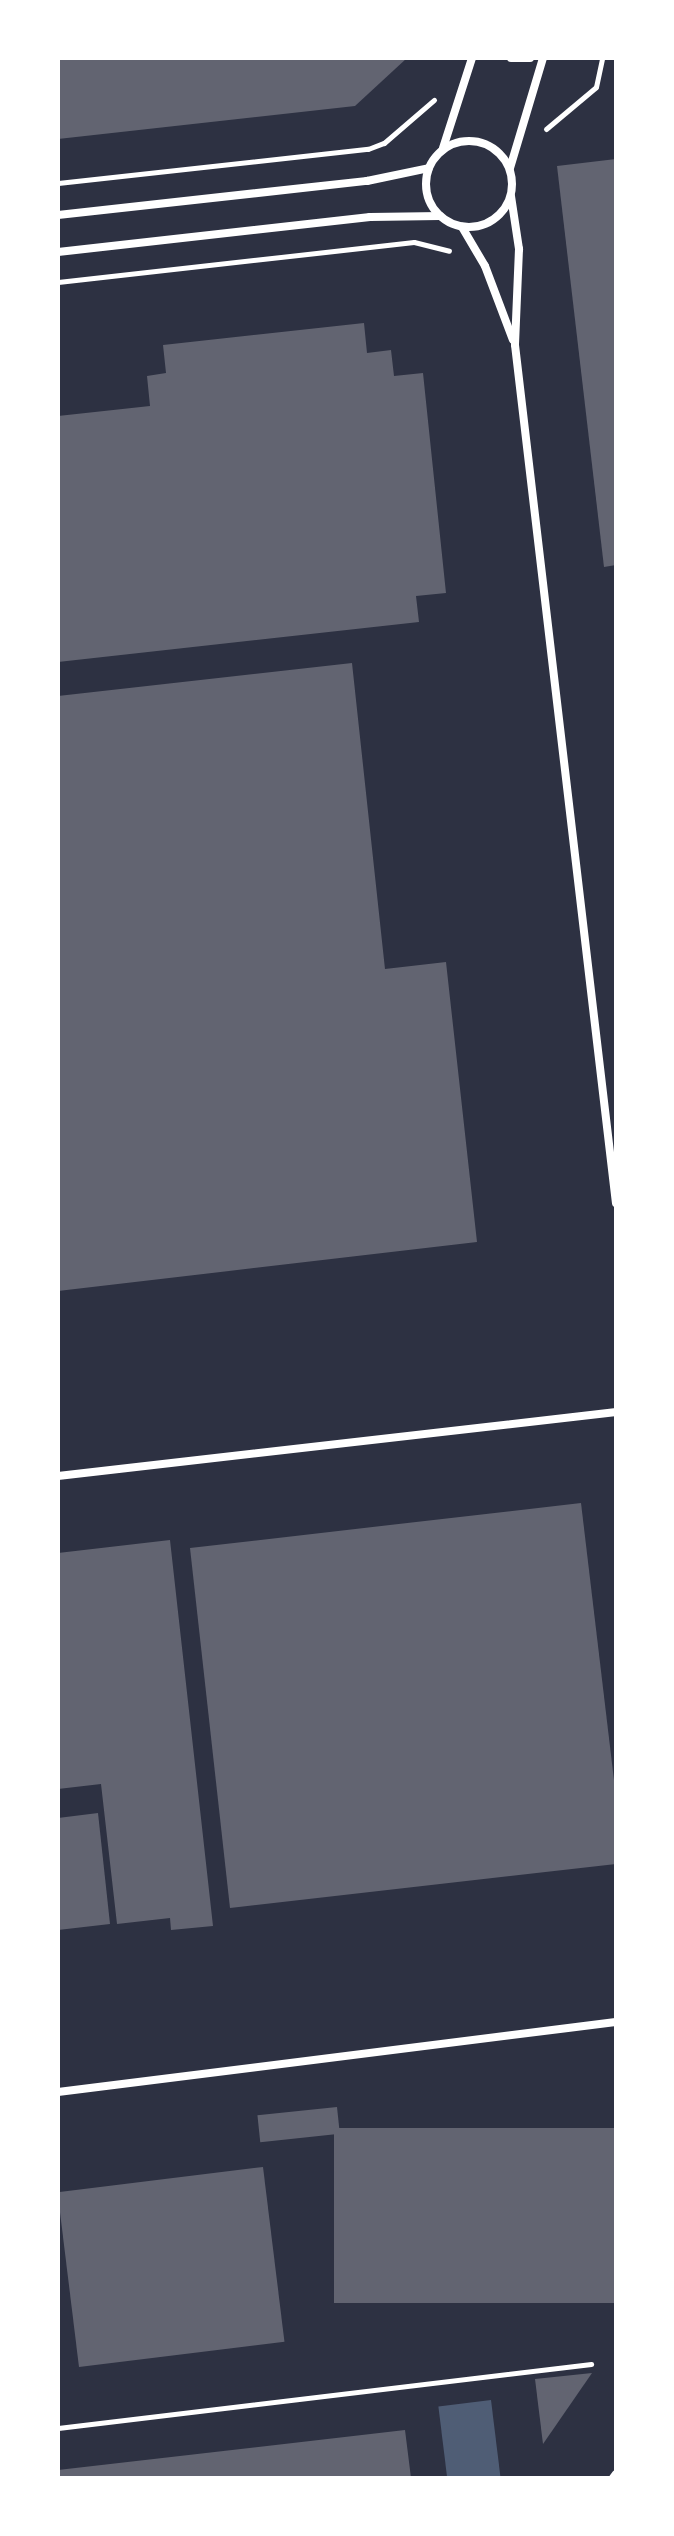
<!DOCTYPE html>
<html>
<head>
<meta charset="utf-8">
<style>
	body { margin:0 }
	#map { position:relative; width:674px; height:2536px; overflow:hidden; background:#2d3142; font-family:"DM Sans",sans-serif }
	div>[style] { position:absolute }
	.water>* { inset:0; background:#4f5d75; transform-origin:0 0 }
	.building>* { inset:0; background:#626471; transform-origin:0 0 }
	.path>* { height:5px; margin:-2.5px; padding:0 2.5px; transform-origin:2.5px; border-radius:2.5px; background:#fff }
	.minor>* { height:8px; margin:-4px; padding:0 4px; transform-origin:4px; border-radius:4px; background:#fff }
	.minor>.ring { margin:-4px; padding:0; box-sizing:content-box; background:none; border:8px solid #fff; border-radius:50% }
	span { translate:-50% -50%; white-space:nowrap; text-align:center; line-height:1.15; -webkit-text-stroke:7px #fff; paint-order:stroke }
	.frame { position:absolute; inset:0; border:60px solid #fff; pointer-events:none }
</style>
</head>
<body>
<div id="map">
	<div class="water">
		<div style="left:491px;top:2400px;width:79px;height:53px;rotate:83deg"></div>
	</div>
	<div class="building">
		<div style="clip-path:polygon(58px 58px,407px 58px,355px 106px,58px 139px)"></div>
		<div style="clip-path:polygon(616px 159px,616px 565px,604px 567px,557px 166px)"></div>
		<div style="clip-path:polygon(364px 323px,367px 353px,391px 350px,394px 376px,423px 373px,446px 593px,416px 596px,419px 622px,58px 662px,58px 416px,150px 406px,147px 376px,166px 373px,163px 345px)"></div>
		<div style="clip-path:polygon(352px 663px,385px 969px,446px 962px,477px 1242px,58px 1291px,58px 696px)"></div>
		<div style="clip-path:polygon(581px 1503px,616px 1797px,616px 1864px,230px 1908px,190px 1548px)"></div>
		<div style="clip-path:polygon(170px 1540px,213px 1926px,171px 1930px,170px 1918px,117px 1924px,101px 1784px,58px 1789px,58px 1553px)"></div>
		<div style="clip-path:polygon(98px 1813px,110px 1924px,58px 1930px,58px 1818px)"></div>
		<div style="left:337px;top:2107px;width:27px;height:80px;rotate:84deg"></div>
		<div style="left:616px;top:2128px;width:175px;height:282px;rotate:90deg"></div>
		<div style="left:263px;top:2167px;width:176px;height:207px;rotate:83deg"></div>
		<div style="clip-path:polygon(592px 2373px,543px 2444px,535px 2379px)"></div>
		<div style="clip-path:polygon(405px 2430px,411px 2478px,58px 2478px,58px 2470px)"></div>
	</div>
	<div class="path">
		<div style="left:546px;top:129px;width:65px;rotate:-40deg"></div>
		<div style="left:596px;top:87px;width:30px;rotate:-78deg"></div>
		<div style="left:58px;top:183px;width:312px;rotate:-6.3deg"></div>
		<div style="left:368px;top:149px;width:17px;rotate:-21deg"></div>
		<div style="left:384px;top:143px;width:66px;rotate:-40.7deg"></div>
		<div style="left:58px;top:282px;width:358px;rotate:-6.4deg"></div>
		<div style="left:414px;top:242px;width:36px;rotate:14deg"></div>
		<div style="left:58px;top:2428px;width:537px;rotate:-6.85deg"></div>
	</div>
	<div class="minor">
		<div style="left:511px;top:58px;width:19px"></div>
		<div class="ring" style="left:426px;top:141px;width:78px;height:78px"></div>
		<div style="left:443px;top:148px;width:95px;rotate:-72.1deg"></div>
		<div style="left:510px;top:168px;width:115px;rotate:-73.3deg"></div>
		<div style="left:511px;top:196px;width:54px;rotate:81.4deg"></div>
		<div style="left:519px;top:249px;width:96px;rotate:92.4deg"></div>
		<div style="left:515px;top:345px;width:864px;rotate:83.29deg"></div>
		<div style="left:58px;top:215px;width:311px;rotate:-6.3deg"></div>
		<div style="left:367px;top:181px;width:63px;rotate:-11.8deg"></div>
		<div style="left:462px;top:227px;width:45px;rotate:59.5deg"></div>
		<div style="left:485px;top:266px;width:79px;rotate:69.3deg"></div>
		<div style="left:58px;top:252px;width:314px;rotate:-6.4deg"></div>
		<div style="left:370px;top:217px;width:70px;rotate:-0.8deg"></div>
		<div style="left:58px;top:1476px;width:562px;rotate:-6.54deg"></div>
		<div style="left:58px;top:2092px;width:562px;rotate:-7.15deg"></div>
		<div style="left:613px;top:2478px;width:5px;rotate:-53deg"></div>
	</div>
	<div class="frame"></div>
</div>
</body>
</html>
